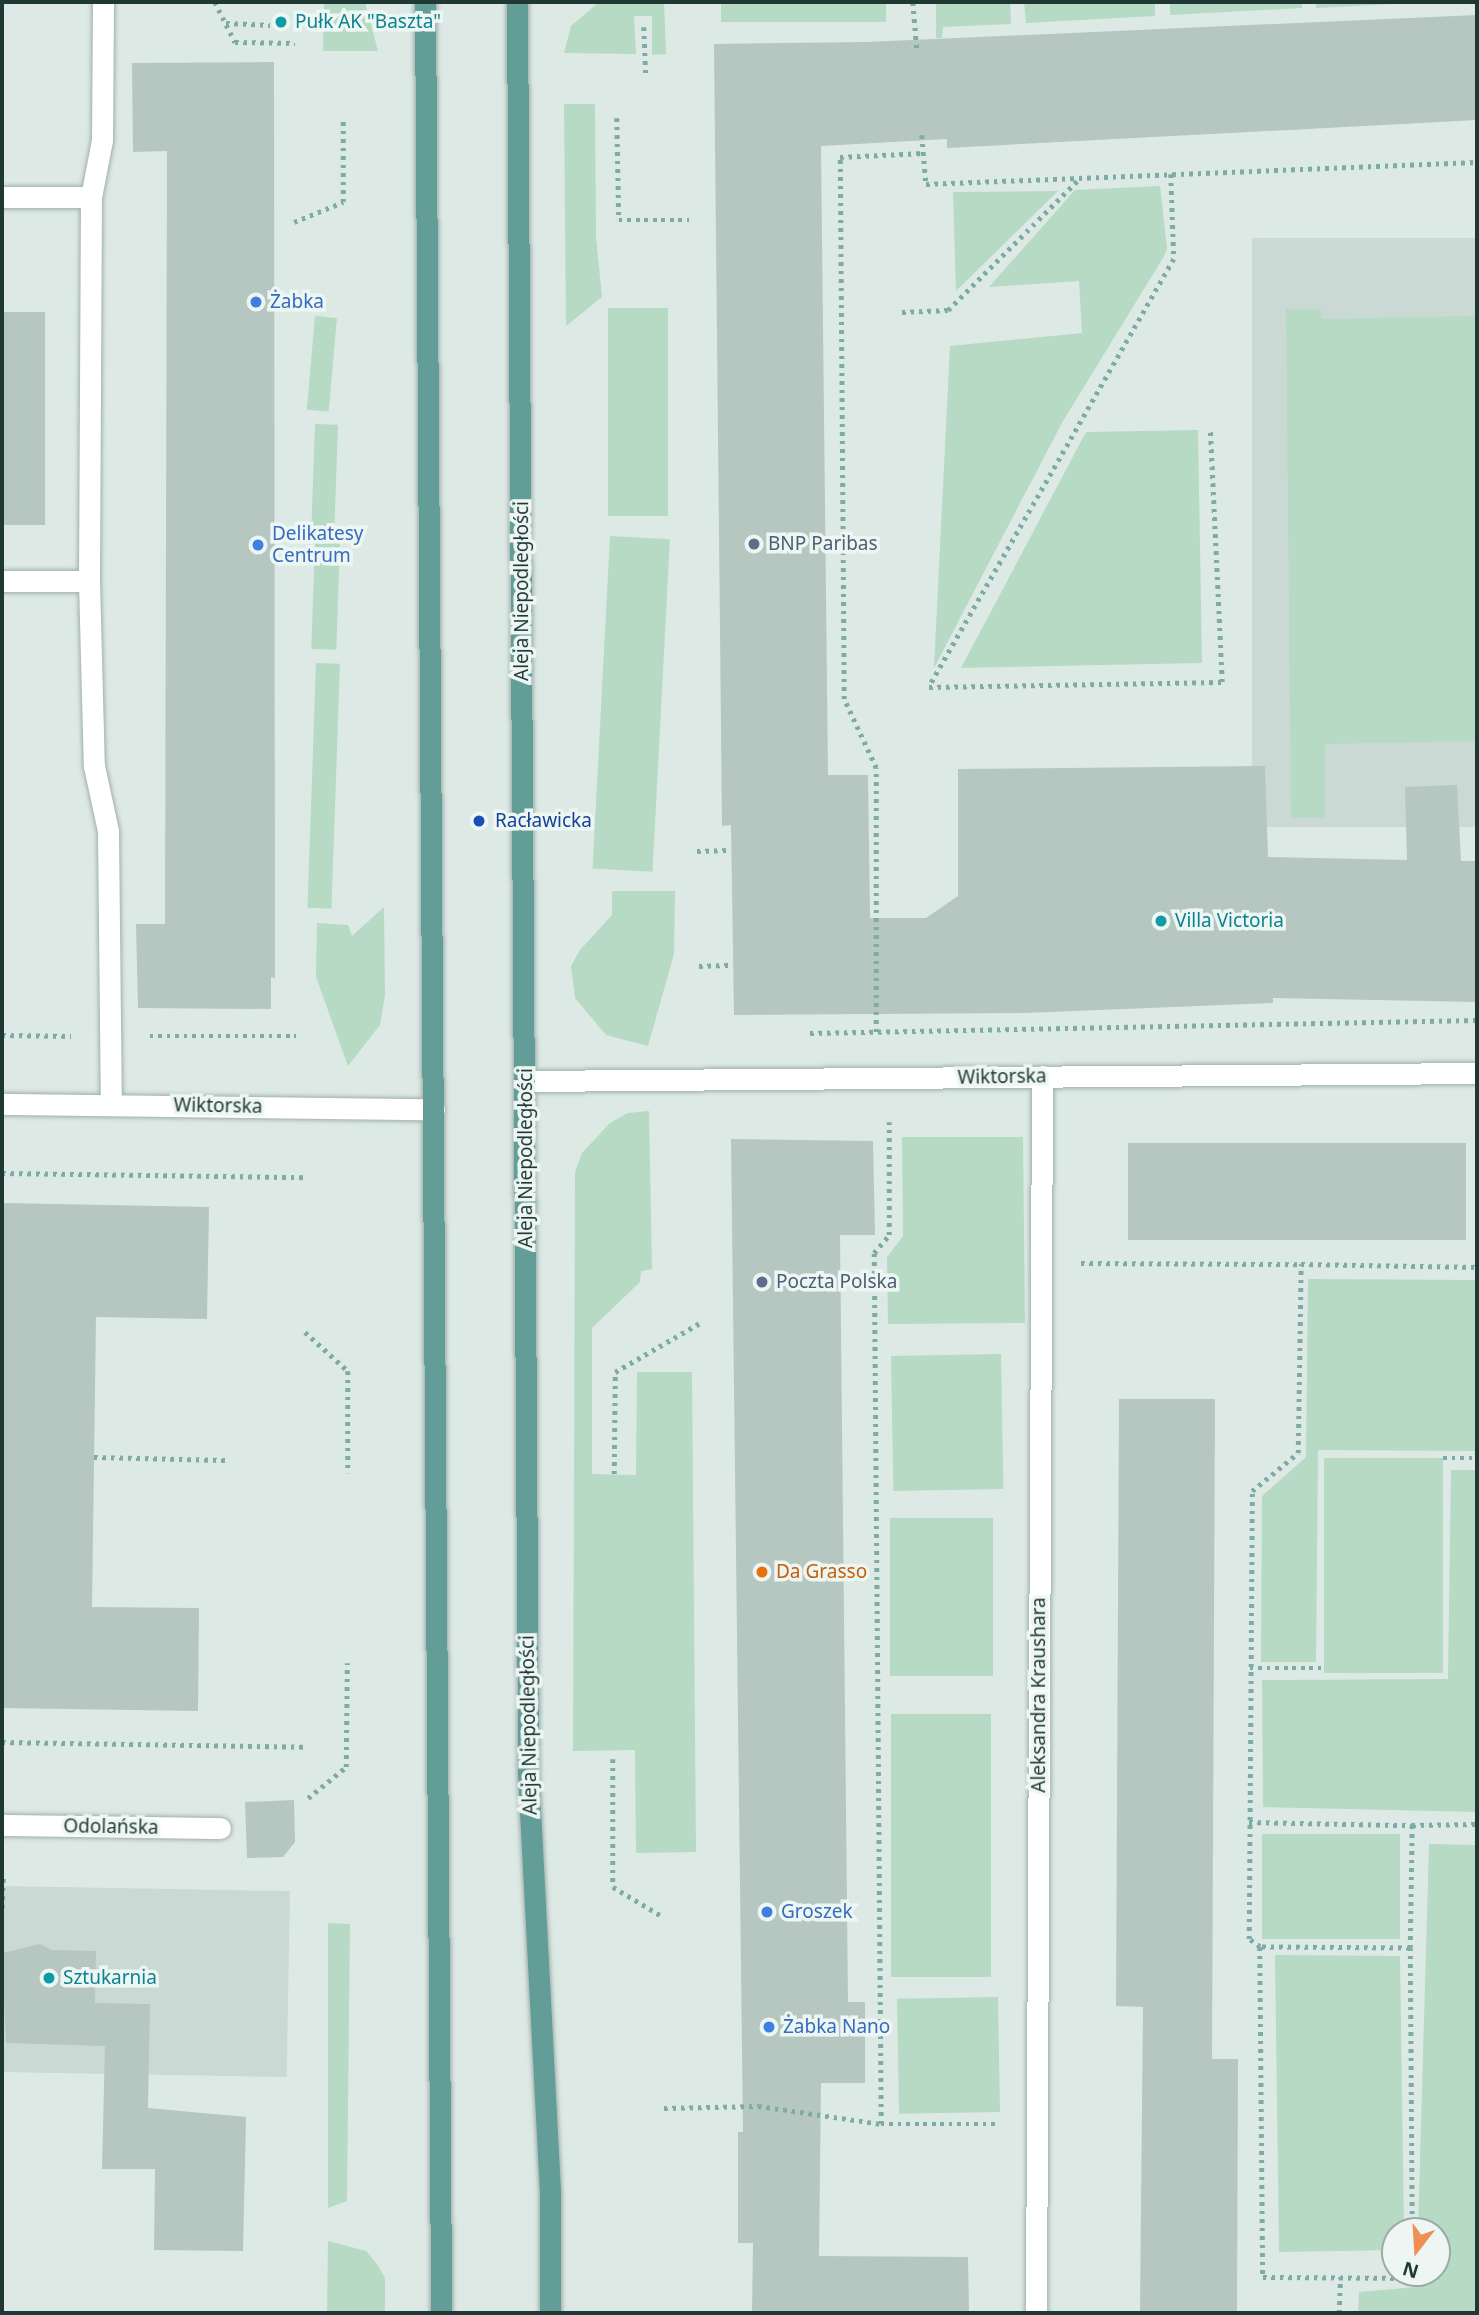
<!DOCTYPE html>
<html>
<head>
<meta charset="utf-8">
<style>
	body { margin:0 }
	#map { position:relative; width:1479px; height:2315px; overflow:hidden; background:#dde9e5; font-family:"Noto Sans",sans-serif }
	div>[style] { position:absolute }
	.built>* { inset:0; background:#cbd9d4; transform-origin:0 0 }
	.green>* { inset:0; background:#b6dac4; transform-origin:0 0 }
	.building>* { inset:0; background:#b6c6c1; transform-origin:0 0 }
	.path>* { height:4.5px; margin-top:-2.25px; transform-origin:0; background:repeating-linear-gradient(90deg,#7eaca4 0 3.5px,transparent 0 8.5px) }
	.roads { filter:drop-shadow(0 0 2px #a0b0ac) drop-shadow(0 0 2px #a0b0ac) }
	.minor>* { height:21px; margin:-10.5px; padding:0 10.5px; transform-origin:10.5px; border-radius:10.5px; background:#fff }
	.major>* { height:21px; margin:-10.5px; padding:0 10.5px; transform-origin:10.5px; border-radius:10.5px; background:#629e97 }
	.dots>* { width:19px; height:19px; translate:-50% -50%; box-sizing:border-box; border:4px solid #edf6f3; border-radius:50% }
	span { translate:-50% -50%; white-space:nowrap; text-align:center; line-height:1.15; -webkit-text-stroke:7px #edf6f3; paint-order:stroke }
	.culture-label { font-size:19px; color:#0d838f }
	.left { translate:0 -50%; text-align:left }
	.shop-label { font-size:19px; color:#366cbe }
	.service-label { font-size:19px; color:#4e5e75 }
	.street-label { font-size:19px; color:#1f3834 }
	.transit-label { font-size:19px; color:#164399 }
	.food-label { font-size:19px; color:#c56008 }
	.frame { position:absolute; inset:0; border:4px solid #1f3834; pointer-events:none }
	.north { position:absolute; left:1381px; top:2217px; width:70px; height:70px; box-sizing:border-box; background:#edf6f3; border:2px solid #9baaa7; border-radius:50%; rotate:197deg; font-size:19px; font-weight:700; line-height:28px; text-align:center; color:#1f3834 }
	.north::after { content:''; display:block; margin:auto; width:24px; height:32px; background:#f08f54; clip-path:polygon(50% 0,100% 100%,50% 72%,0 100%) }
</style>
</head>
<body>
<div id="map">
	<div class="built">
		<div style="left:1477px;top:238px;width:589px;height:225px;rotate:90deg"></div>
		<div style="left:2px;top:1886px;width:288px;height:186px;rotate:1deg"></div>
	</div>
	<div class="green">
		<div style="clip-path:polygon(324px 2px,365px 2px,378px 51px,323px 51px)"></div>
		<div style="clip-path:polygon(599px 2px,664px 2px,666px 54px,652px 55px,652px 16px,634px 16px,636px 54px,564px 53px,571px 26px)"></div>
		<div style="left:886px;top:2px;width:20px;height:165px;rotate:90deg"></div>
		<div style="clip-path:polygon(936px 2px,1010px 2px,1011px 24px,943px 27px,942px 38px,936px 38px)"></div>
		<div style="clip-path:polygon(1024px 2px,1155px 2px,1155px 16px,1026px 23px)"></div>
		<div style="clip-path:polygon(1170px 2px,1302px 2px,1302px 8px,1170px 15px)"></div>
		<div style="clip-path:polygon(1316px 2px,1430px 2px,1316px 8px)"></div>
		<div style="clip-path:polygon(564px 104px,595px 104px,596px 237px,602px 297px,566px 326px)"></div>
		<div style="clip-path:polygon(1160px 186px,1167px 249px,1163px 258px,1063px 421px,934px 668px,950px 346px,1082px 333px,1079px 281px,989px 287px,1075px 190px)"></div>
		<div style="clip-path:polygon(1058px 191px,956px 291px,953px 192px)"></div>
		<div style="left:668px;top:308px;width:208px;height:60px;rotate:90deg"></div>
		<div style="clip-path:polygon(1286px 309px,1321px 309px,1322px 319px,1477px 316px,1477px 741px,1325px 744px,1325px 818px,1291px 818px)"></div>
		<div style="left:315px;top:316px;width:22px;height:94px;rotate:5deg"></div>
		<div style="left:315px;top:424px;width:23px;height:105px;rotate:2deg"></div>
		<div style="clip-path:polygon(1198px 430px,1202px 663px,961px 668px,1086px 432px)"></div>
		<div style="left:610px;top:536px;width:60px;height:333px;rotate:3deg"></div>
		<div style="left:315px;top:543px;width:25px;height:106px;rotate:2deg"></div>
		<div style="left:316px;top:663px;width:24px;height:245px;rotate:2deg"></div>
		<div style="clip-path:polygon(612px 891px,675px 891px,674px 954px,648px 1046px,606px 1035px,575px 998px,571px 966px,580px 950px,612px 915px)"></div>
		<div style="clip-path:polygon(384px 907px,385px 995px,380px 1025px,348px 1066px,316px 977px,317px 923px,348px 925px,352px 936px)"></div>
		<div style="clip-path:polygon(649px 1111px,652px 1269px,641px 1271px,640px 1282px,592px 1328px,592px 1474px,636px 1475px,637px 1372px,692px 1372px,696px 1852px,636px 1853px,635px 1750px,573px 1751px,575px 1172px,582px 1153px,610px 1123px,628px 1113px)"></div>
		<div style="clip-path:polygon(902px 1137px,1023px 1137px,1025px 1323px,888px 1324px,887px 1257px,903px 1236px)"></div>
		<div style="clip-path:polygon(1308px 1279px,1477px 1280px,1477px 1451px,1318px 1450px,1316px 1662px,1261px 1662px,1262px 1496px,1306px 1457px)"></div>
		<div style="left:1001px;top:1354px;width:135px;height:110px;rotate:89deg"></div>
		<div style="left:1324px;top:1458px;width:119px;height:215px"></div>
		<div style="clip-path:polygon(1451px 1470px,1477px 1470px,1477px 1812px,1263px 1807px,1262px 1680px,1448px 1679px)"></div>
		<div style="left:993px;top:1518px;width:158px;height:103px;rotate:90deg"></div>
		<div style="left:891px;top:1714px;width:100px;height:263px"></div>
		<div style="left:1262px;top:1834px;width:138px;height:105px"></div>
		<div style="clip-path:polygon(1429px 1844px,1477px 1845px,1477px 2313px,1358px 2313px,1359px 2292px,1416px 2287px,1417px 2273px,1437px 2273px,1437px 2231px,1418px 2231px)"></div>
		<div style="clip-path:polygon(328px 1923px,350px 1924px,347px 2201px,328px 2208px)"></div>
		<div style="clip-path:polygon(1275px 1955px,1400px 1956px,1404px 2231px,1395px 2231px,1395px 2250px,1279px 2252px)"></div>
		<div style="left:998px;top:1997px;width:115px;height:101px;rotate:89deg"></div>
		<div style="clip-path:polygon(328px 2241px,366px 2251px,377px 2264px,385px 2278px,385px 2313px,327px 2313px)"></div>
	</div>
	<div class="building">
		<div style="clip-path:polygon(1477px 15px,1477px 120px,947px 148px,947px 139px,821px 146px,828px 775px,868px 775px,870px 918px,926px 918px,958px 896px,958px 769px,1265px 766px,1268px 857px,1407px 860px,1405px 787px,1457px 785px,1461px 861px,1477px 861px,1477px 1002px,1273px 998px,1273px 1003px,1025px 1013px,734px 1015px,731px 825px,722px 826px,714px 44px,867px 42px)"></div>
		<div style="clip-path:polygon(274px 62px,275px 978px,271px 977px,271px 1009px,138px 1008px,136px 924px,165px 924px,167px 151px,133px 152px,132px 63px)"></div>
		<div style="left:45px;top:312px;width:213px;height:43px;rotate:90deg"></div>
		<div style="clip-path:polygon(731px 1139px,873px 1141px,875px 1235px,840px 1235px,848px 2002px,865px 2002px,865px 2083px,821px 2083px,819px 2256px,968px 2257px,969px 2313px,752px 2313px,753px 2243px,738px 2243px,738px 2132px,743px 2132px)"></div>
		<div style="left:1128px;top:1143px;width:338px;height:97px"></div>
		<div style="clip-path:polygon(2px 1203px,209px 1207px,207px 1319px,96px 1317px,92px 1607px,199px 1608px,198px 1711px,2px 1708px)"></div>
		<div style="clip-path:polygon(1119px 1399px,1215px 1399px,1212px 2059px,1238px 2059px,1237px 2313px,1140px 2313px,1143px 2007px,1116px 2006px)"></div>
		<div style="clip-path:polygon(294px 1800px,295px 1842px,283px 1857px,247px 1858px,245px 1802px)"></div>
		<div style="clip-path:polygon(40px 1944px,52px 1950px,96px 1951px,95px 2003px,150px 2004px,148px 2108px,246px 2117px,243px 2251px,154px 2250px,155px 2169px,102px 2169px,105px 2046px,6px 2043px,2px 1953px)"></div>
	</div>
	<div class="path">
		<div style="left:215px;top:2px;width:45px;rotate:63.4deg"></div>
		<div style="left:235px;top:42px;width:60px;rotate:1deg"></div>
		<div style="left:913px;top:2px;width:48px;rotate:85.2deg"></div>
		<div style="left:226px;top:23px;width:44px;rotate:2.6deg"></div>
		<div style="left:644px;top:27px;width:49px;rotate:87.7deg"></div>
		<div style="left:617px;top:118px;width:102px;rotate:88.9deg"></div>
		<div style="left:619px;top:220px;width:70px"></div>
		<div style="left:922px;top:135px;width:49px;rotate:85.3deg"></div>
		<div style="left:926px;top:184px;width:551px;rotate:-2.29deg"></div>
		<div style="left:1171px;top:174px;width:85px;rotate:88deg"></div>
		<div style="left:1174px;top:259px;width:493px;rotate:119.8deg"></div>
		<div style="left:929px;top:687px;width:293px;rotate:-1deg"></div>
		<div style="left:1222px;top:682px;width:254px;rotate:-92.7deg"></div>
		<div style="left:294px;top:222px;width:53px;rotate:-22.2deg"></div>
		<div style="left:343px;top:202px;width:85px;rotate:-90deg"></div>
		<div style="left:902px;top:312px;width:46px;rotate:-2.5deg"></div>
		<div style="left:948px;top:310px;width:187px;rotate:-45deg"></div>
		<div style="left:697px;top:851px;width:31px;rotate:-2deg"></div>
		<div style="left:699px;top:966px;width:34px;rotate:-2deg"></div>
		<div style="left:876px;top:1032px;width:264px;rotate:-90deg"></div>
		<div style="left:876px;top:768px;width:76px;rotate:-114.9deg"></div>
		<div style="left:844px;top:699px;width:542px;rotate:-90.42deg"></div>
		<div style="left:840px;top:157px;width:84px;rotate:-2.7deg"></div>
		<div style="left:810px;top:1033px;width:667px;rotate:-1.12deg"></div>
		<div style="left:2px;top:1035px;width:69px;rotate:0.8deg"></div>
		<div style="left:150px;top:1036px;width:146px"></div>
		<div style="left:2px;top:1173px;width:302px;rotate:0.8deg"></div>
		<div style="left:1081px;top:1263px;width:220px;rotate:0.3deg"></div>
		<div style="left:305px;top:1332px;width:58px;rotate:42.2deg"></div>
		<div style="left:348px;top:1371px;width:102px;rotate:90deg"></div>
		<div style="left:94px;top:1457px;width:131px;rotate:1.3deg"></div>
		<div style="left:1443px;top:1458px;width:34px"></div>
		<div style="left:614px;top:1474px;width:102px;rotate:-89.4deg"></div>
		<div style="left:615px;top:1372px;width:98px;rotate:-30deg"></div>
		<div style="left:1250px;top:1668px;width:75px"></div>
		<div style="left:2px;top:1742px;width:306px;rotate:0.9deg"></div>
		<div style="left:613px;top:1759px;width:128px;rotate:90deg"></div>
		<div style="left:613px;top:1887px;width:55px;rotate:30.8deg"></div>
		<div style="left:308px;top:1798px;width:49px;rotate:-39.2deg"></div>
		<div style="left:346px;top:1767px;width:104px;rotate:-89.4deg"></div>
		<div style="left:1249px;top:1822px;width:163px;rotate:1.1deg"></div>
		<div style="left:2px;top:1908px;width:30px;rotate:-88deg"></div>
		<div style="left:1260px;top:1947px;width:14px;rotate:-144deg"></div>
		<div style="left:1249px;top:1939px;width:448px;rotate:-89.6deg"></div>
		<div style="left:1252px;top:1491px;width:60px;rotate:-39.6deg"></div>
		<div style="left:1298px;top:1453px;width:189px;rotate:-89.1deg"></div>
		<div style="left:1301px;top:1264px;width:176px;rotate:1deg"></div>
		<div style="left:1410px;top:1948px;width:123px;rotate:-89.1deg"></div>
		<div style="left:1412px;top:1825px;width:65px;rotate:-0.9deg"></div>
		<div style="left:664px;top:2108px;width:94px;rotate:-1.2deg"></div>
		<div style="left:758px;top:2106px;width:124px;rotate:8.3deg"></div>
		<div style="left:881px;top:2124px;width:116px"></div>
		<div style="left:881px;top:2124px;width:871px;rotate:-90.46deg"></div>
		<div style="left:874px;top:1253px;width:23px;rotate:-50deg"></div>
		<div style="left:889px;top:1235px;width:113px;rotate:-90deg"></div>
		<div style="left:1412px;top:2231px;width:283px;rotate:-90.4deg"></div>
		<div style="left:1410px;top:1948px;width:150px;rotate:-179.6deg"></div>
		<div style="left:1260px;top:1947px;width:330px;rotate:89.5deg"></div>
		<div style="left:1263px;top:2277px;width:149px;rotate:0.4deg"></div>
		<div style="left:1412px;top:2278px;width:5px;rotate:-90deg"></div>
		<div style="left:1339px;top:2313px;width:36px;rotate:-88deg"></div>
	</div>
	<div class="roads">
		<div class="minor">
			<div style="left:103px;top:2px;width:138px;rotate:90.4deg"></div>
			<div style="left:102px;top:140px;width:58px;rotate:100.9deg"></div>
			<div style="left:91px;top:197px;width:384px;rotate:90.3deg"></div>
			<div style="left:89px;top:581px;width:185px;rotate:88.5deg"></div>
			<div style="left:94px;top:766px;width:66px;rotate:77.8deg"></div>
			<div style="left:108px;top:831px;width:274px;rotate:89.4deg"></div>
			<div style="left:2px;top:197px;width:89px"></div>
			<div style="left:2px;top:581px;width:87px"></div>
			<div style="left:526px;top:1081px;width:951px;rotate:-0.48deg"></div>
			<div style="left:2px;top:1104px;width:432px;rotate:0.7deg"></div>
			<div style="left:2px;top:1825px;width:218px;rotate:0.8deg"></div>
			<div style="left:1036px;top:2313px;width:1237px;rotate:-89.72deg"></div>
		</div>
		<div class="major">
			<div style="left:425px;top:2px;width:2311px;rotate:89.6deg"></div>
			<div style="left:517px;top:2px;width:1770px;rotate:89.64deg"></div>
			<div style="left:528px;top:1772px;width:422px;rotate:87deg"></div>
			<div style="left:550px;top:2193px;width:120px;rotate:90deg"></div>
		</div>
	</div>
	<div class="dots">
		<div style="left:281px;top:22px;background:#0f9aa8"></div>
		<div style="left:256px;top:302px;background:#3f7fe0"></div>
		<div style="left:754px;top:544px;background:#5c6f8a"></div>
		<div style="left:258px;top:545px;background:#3f7fe0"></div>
		<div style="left:479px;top:821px;background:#1a4fb4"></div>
		<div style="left:1161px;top:921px;background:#0f9aa8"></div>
		<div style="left:762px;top:1282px;background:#5c6f8a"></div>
		<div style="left:762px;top:1572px;background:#e8710a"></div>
		<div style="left:767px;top:1912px;background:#3f7fe0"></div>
		<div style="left:49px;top:1978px;background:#0f9aa8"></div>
		<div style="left:769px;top:2027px;background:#3f7fe0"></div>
	</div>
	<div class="culture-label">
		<span class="left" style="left:295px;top:22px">Pułk AK "Baszta"</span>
		<span class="left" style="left:1175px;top:921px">Villa Victoria</span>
		<span class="left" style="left:63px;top:1978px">Sztukarnia</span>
	</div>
	<div class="shop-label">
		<span class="left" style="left:270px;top:302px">Żabka</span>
		<span class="left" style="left:272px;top:545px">Delikatesy<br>Centrum</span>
		<span class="left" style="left:781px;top:1912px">Groszek</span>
		<span class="left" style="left:783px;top:2027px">Żabka Nano</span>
	</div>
	<div class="service-label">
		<span class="left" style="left:768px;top:544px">BNP Paribas</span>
		<span class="left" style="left:776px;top:1282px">Poczta Polska</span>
	</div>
	<div class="street-label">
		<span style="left:522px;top:591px;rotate:-90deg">Aleja Niepodległości</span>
		<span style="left:1002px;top:1077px;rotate:-1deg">Wiktorska</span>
		<span style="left:218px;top:1106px;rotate:1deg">Wiktorska</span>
		<span style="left:526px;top:1158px;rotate:-90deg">Aleja Niepodległości</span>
		<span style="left:1039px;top:1695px;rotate:-90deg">Aleksandra Kraushara</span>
		<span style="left:529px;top:1725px;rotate:-91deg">Aleja Niepodległości</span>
		<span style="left:111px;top:1827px;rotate:1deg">Odolańska</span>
	</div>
	<div class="transit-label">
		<span class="left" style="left:495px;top:821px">Racławicka</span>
	</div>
	<div class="food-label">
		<span class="left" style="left:776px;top:1572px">Da Grasso</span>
	</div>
	<div class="frame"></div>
	<div class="north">N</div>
</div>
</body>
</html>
